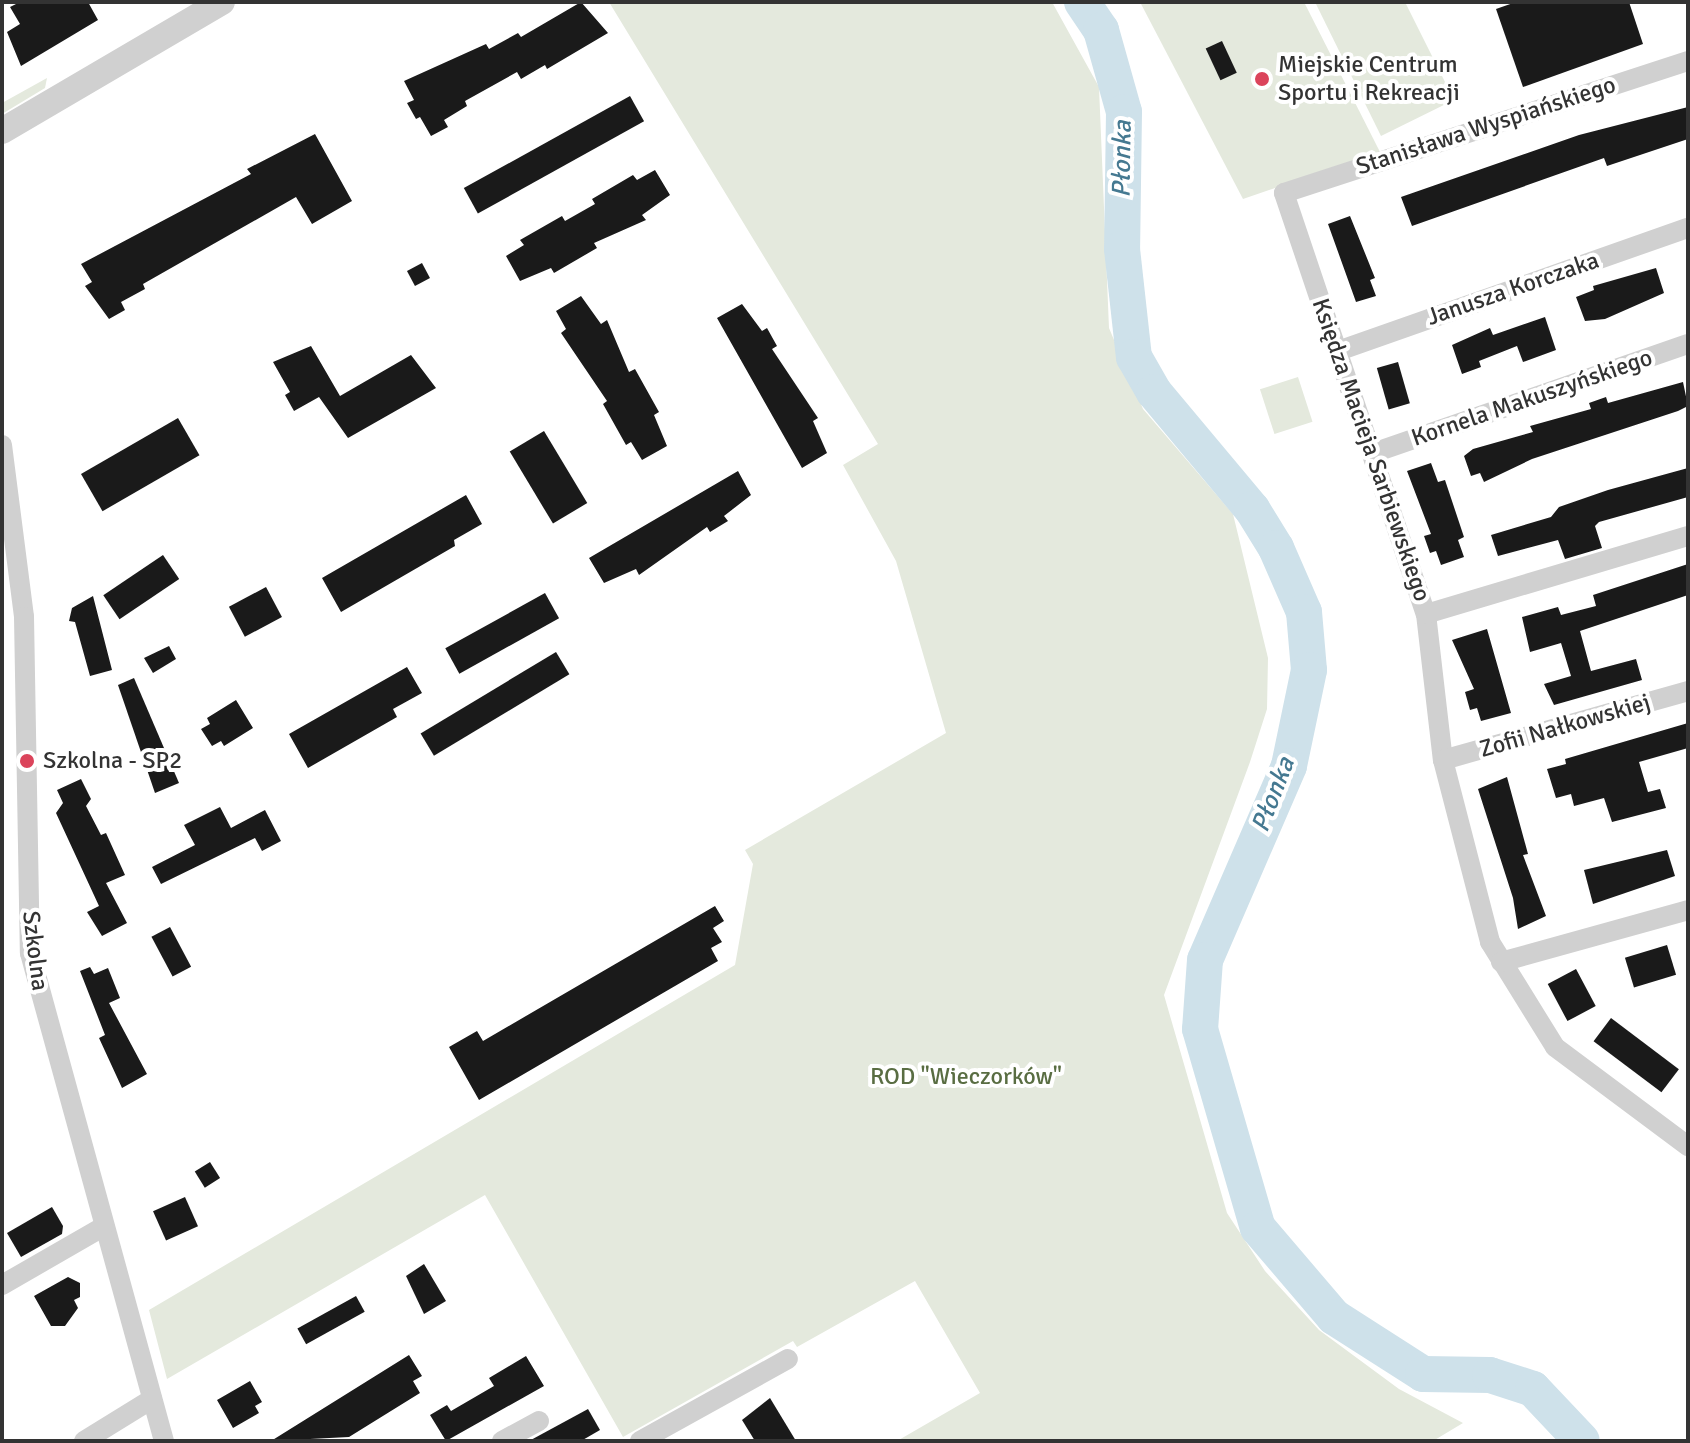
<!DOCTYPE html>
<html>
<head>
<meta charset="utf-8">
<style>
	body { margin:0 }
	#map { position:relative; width:1690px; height:1443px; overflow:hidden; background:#fff; font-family:Signika,sans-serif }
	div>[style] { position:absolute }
	.green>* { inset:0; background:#e4e9dd; transform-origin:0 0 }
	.river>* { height:36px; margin:-18px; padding:0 18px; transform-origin:18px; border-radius:18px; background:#cee1ea }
	.building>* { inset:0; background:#1a1a1a; transform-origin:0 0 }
	.minor>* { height:20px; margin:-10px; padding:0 10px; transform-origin:10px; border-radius:10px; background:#d0d0d0 }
	.tertiary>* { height:26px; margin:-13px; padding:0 13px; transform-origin:13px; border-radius:13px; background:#d0d0d0 }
	.dots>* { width:22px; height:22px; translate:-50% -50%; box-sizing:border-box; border:4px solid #fff; border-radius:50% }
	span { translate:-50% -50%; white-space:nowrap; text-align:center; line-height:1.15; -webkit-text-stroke:8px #fff; paint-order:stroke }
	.poi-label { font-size:24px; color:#333 }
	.left { translate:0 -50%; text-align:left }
	.street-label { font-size:24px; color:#333 }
	.park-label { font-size:24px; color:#596d42 }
	.water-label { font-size:26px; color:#457991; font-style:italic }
	.frame { position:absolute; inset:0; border:4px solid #333; pointer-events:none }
</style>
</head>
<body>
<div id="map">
	<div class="green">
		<div style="clip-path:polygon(609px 2px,1052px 2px,1099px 87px,1109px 328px,1143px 409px,1233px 514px,1268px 658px,1267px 709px,1250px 762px,1164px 995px,1227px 1213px,1265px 1271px,1319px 1330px,1399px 1389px,1463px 1423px,1433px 1441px,897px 1441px,980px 1393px,915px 1281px,797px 1347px,793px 1341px,623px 1437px,485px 1195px,167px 1379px,149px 1310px,735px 965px,753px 864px,745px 850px,946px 733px,896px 561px,843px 465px,878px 444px)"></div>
		<div style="clip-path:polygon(1140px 2px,1304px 2px,1380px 152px,1243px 199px)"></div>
		<div style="clip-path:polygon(1315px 2px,1405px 2px,1454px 100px,1381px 136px)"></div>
		<div style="clip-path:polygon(47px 78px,45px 88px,2px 114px,2px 103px)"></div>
		<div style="left:1298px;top:377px;width:47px;height:40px;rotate:72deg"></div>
	</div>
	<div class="river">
		<div style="left:1082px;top:2px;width:34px;rotate:56deg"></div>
		<div style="left:1101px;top:30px;width:85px;rotate:74.3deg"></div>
		<div style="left:1124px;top:112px;width:137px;rotate:90.8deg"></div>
		<div style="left:1122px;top:249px;width:109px;rotate:83.7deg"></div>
		<div style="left:1134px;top:357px;width:40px;rotate:60.3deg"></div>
		<div style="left:1154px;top:392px;width:153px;rotate:50.1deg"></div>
		<div style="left:1252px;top:509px;width:46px;rotate:58.4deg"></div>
		<div style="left:1276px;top:548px;width:70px;rotate:66.4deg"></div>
		<div style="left:1304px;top:612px;width:58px;rotate:85.1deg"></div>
		<div style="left:1309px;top:670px;width:98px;rotate:101.8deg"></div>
		<div style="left:1289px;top:766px;width:211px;rotate:113.4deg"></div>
		<div style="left:1205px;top:960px;width:69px;rotate:94.1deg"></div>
		<div style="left:1200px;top:1029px;width:207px;rotate:73.8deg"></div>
		<div style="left:1258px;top:1228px;width:117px;rotate:49.5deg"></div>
		<div style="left:1334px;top:1317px;width:106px;rotate:32.6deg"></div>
		<div style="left:1423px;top:1374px;width:67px;rotate:0.9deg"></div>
		<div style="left:1490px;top:1375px;width:45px;rotate:18deg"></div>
		<div style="left:1533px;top:1389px;width:71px;rotate:46.7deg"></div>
	</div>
	<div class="building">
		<div style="clip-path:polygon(20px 2px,88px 2px,98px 20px,21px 66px,7px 32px,20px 24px,10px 7px)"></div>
		<div style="clip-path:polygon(581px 2px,608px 33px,547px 69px,545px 65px,521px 79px,517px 72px,465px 101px,467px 106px,444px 120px,448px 127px,431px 136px,420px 117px,416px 119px,407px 103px,414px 100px,404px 81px,486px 44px,489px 49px,518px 33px,521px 37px)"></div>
		<div style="clip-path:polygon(1516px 2px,1629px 2px,1643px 44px,1523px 87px,1496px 9px)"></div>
		<div style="left:1222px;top:41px;width:35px;height:18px;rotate:65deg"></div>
		<div style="left:630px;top:96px;width:29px;height:190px;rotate:61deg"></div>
		<div style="clip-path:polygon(1688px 107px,1688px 139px,1607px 166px,1604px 158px,1412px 226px,1401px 197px,1579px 135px)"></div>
		<div style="clip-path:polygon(315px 134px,352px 201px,312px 224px,296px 197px,143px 284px,145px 289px,121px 302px,125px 310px,109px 319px,85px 286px,92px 282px,81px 264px,251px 174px,247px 169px)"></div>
		<div style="clip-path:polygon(655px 170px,670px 195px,642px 215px,646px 220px,594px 243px,597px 248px,554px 273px,551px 268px,520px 281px,506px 256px,524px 245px,520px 240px,562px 216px,565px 221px,595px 204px,592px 199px,633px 175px,637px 180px)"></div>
		<div style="clip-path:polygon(1350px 216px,1375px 278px,1370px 280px,1376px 296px,1356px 302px,1328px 224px)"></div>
		<div style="left:422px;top:263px;width:17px;height:17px;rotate:62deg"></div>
		<div style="clip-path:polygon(1656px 268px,1664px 293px,1605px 319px,1585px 321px,1576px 297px,1594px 290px,1593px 286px)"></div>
		<div style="clip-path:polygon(581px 296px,601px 324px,607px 320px,629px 372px,635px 369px,659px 412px,654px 415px,667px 446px,642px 460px,631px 442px,626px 445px,603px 404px,607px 401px,561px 333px,566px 329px,556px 311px)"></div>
		<div style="clip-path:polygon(742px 304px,762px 331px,767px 328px,777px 346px,772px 349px,818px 418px,813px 421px,827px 453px,802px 468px,717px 318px)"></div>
		<div style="clip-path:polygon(1545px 317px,1556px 350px,1523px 362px,1517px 346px,1479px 361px,1481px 367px,1462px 374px,1452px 345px,1490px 328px,1493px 335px)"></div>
		<div style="clip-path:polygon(311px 346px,340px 396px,411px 355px,436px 388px,348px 438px,319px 397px,294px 411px,285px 395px,290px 392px,273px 362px)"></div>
		<div style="left:1398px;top:362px;width:43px;height:22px;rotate:74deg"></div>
		<div style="clip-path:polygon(1683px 382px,1688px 406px,1678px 411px,1532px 459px,1484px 482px,1480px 473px,1471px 476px,1464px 456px,1473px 449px,1533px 432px,1530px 426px,1591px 409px,1589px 403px,1606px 397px,1608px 403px)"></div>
		<div style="left:178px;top:418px;width:43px;height:112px;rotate:60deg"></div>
		<div style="left:544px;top:431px;width:84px;height:40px;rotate:59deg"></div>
		<div style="clip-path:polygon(1431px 463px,1438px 482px,1445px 480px,1464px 537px,1458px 540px,1464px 557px,1441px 565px,1436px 551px,1430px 553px,1424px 536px,1431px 534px,1407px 471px)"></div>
		<div style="clip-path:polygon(1688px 468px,1688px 497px,1599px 522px,1595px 526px,1602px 548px,1565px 559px,1558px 540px,1498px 556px,1491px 535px,1551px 517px,1559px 507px,1608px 490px)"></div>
		<div style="clip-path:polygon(738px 471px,751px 495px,724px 516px,728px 521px,710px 532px,707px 527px,639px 575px,636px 569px,604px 583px,589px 558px)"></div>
		<div style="clip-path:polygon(466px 495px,482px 524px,454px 540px,455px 546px,341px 612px,322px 578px)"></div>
		<div style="left:163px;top:555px;width:29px;height:72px;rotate:56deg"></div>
		<div style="clip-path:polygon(1688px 564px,1688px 595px,1580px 631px,1591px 671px,1636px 659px,1642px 680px,1554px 705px,1544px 684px,1571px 676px,1561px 643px,1530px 652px,1522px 617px,1558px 607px,1561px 615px,1596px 606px,1593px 595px)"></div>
		<div style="left:266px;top:587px;width:34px;height:42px;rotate:62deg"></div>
		<div style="left:545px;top:593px;width:29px;height:114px;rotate:61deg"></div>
		<div style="clip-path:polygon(93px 596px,112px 670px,90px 676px,75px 622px,69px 621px,72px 608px)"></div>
		<div style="clip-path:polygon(1487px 629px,1511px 713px,1481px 721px,1477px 708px,1470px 710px,1465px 692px,1474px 689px,1452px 640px)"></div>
		<div style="clip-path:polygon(169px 646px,176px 659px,153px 673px,144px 658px)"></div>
		<div style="left:556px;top:652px;width:26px;height:158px;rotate:59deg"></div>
		<div style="clip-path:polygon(407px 667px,422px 693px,393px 709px,397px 717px,308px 768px,289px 734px)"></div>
		<div style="clip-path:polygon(134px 678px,179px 783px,155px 793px,118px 685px)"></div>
		<div style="clip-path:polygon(236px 700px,253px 728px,224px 746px,221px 741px,212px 746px,201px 729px,210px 724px,207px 718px)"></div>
		<div style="clip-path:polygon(1688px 723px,1688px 748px,1639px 762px,1648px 792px,1660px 789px,1666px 808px,1612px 822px,1604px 798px,1574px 806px,1571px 794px,1556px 798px,1547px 769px,1566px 764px,1565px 759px)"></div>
		<div style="clip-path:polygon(1507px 777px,1528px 854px,1523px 855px,1546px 916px,1518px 929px,1513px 898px,1478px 789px)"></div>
		<div style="clip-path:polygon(81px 779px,91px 799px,86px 806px,101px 835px,106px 833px,125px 875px,106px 883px,127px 923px,102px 936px,87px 912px,99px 906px,56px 813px,63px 803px,57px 790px)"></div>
		<div style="clip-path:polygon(220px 807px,231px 828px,265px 810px,281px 841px,262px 851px,255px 838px,161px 884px,152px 867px,195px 845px,184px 825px)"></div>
		<div style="clip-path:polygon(1667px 850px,1675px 876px,1593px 904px,1584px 870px)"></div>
		<div style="clip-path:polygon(715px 906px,724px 921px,713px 928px,722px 942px,711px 948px,718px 961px,479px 1100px,449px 1047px,477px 1031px,483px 1041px)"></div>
		<div style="left:170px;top:927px;width:45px;height:21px;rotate:62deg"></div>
		<div style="left:1667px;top:945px;width:31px;height:44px;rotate:73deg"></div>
		<div style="clip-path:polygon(90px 967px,94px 974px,108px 968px,120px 998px,109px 1003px,147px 1074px,122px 1088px,99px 1038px,105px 1035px,80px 971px)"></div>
		<div style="left:1576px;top:969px;width:42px;height:32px;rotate:62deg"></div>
		<div style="left:1611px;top:1018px;width:85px;height:29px;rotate:37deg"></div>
		<div style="left:210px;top:1162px;width:19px;height:18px;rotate:58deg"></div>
		<div style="left:185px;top:1197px;width:32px;height:35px;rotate:66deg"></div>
		<div style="clip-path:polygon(52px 1207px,63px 1226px,62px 1234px,21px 1257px,7px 1233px)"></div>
		<div style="clip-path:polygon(424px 1264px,446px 1301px,424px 1314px,406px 1276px)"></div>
		<div style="clip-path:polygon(68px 1277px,80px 1283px,80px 1297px,74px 1300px,78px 1308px,65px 1326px,51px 1326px,34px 1296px)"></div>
		<div style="left:356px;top:1296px;width:18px;height:67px;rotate:61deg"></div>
		<div style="clip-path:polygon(409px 1355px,422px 1376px,413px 1381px,420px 1393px,349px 1437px,271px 1441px)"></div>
		<div style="clip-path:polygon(526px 1356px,544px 1386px,446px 1441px,430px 1415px,447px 1405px,451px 1411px,494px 1386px,489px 1378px)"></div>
		<div style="clip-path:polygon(250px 1381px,262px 1402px,255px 1406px,259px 1413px,233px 1428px,217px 1400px)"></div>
		<div style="clip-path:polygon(770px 1398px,796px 1441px,755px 1441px,742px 1420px)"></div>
		<div style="clip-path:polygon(588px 1409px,600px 1430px,581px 1441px,529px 1441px)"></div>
	</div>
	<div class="minor">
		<div style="left:1688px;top:61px;width:425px;rotate:161.9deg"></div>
		<div style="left:1284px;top:193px;width:444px;rotate:71.4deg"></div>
		<div style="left:1426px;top:614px;width:147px;rotate:83.4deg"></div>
		<div style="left:1443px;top:760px;width:188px;rotate:75.5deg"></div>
		<div style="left:1490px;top:942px;width:123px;rotate:58.2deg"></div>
		<div style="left:1555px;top:1047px;width:166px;rotate:36.7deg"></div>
		<div style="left:1338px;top:351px;width:371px;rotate:-19.4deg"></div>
		<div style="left:2px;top:445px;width:173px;rotate:82.7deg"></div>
		<div style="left:24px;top:617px;width:336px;rotate:89deg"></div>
		<div style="left:30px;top:953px;width:506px;rotate:74.65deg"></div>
		<div style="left:1376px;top:452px;width:330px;rotate:-19.1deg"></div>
		<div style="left:1426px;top:614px;width:273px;rotate:-16.6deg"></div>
		<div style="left:1443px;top:760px;width:255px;rotate:-15.7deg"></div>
		<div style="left:1501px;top:962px;width:194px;rotate:-15.5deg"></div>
		<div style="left:2px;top:1285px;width:116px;rotate:-29.9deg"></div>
		<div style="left:84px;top:1441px;width:80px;rotate:-31.7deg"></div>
		<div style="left:502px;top:1441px;width:42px;rotate:-28.4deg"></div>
		<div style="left:640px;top:1441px;width:169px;rotate:-29deg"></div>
	</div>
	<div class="tertiary">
		<div style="left:2px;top:131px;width:255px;rotate:-30.4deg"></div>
	</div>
	<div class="dots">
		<div style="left:1262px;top:79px;background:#db445b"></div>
		<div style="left:27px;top:761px;background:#db445b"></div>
	</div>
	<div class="poi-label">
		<span class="left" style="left:1278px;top:79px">Miejskie Centrum<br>Sportu i Rekreacji</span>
		<span class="left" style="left:43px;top:761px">Szkolna - SP2</span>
	</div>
	<div class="street-label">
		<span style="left:1486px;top:126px;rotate:-18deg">Stanisława Wyspiańskiego</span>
		<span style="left:1513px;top:289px;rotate:-19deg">Janusza Korczaka</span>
		<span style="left:1532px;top:398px;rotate:-19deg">Kornela Makuszyńskiego</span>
		<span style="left:1371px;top:450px;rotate:71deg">Księdza Macieja Sarbiewskiego</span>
		<span style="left:1565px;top:726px;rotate:-16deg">Zofii Nałkowskiej</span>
		<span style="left:35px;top:951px;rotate:83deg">Szkolna</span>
	</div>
	<div class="park-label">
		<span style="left:966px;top:1077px">ROD "Wieczorków"</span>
	</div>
	<div class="water-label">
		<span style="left:1123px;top:159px;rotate:-89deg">Płonka</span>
		<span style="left:1274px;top:795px;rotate:-69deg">Płonka</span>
	</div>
	<div class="frame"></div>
</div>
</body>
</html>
